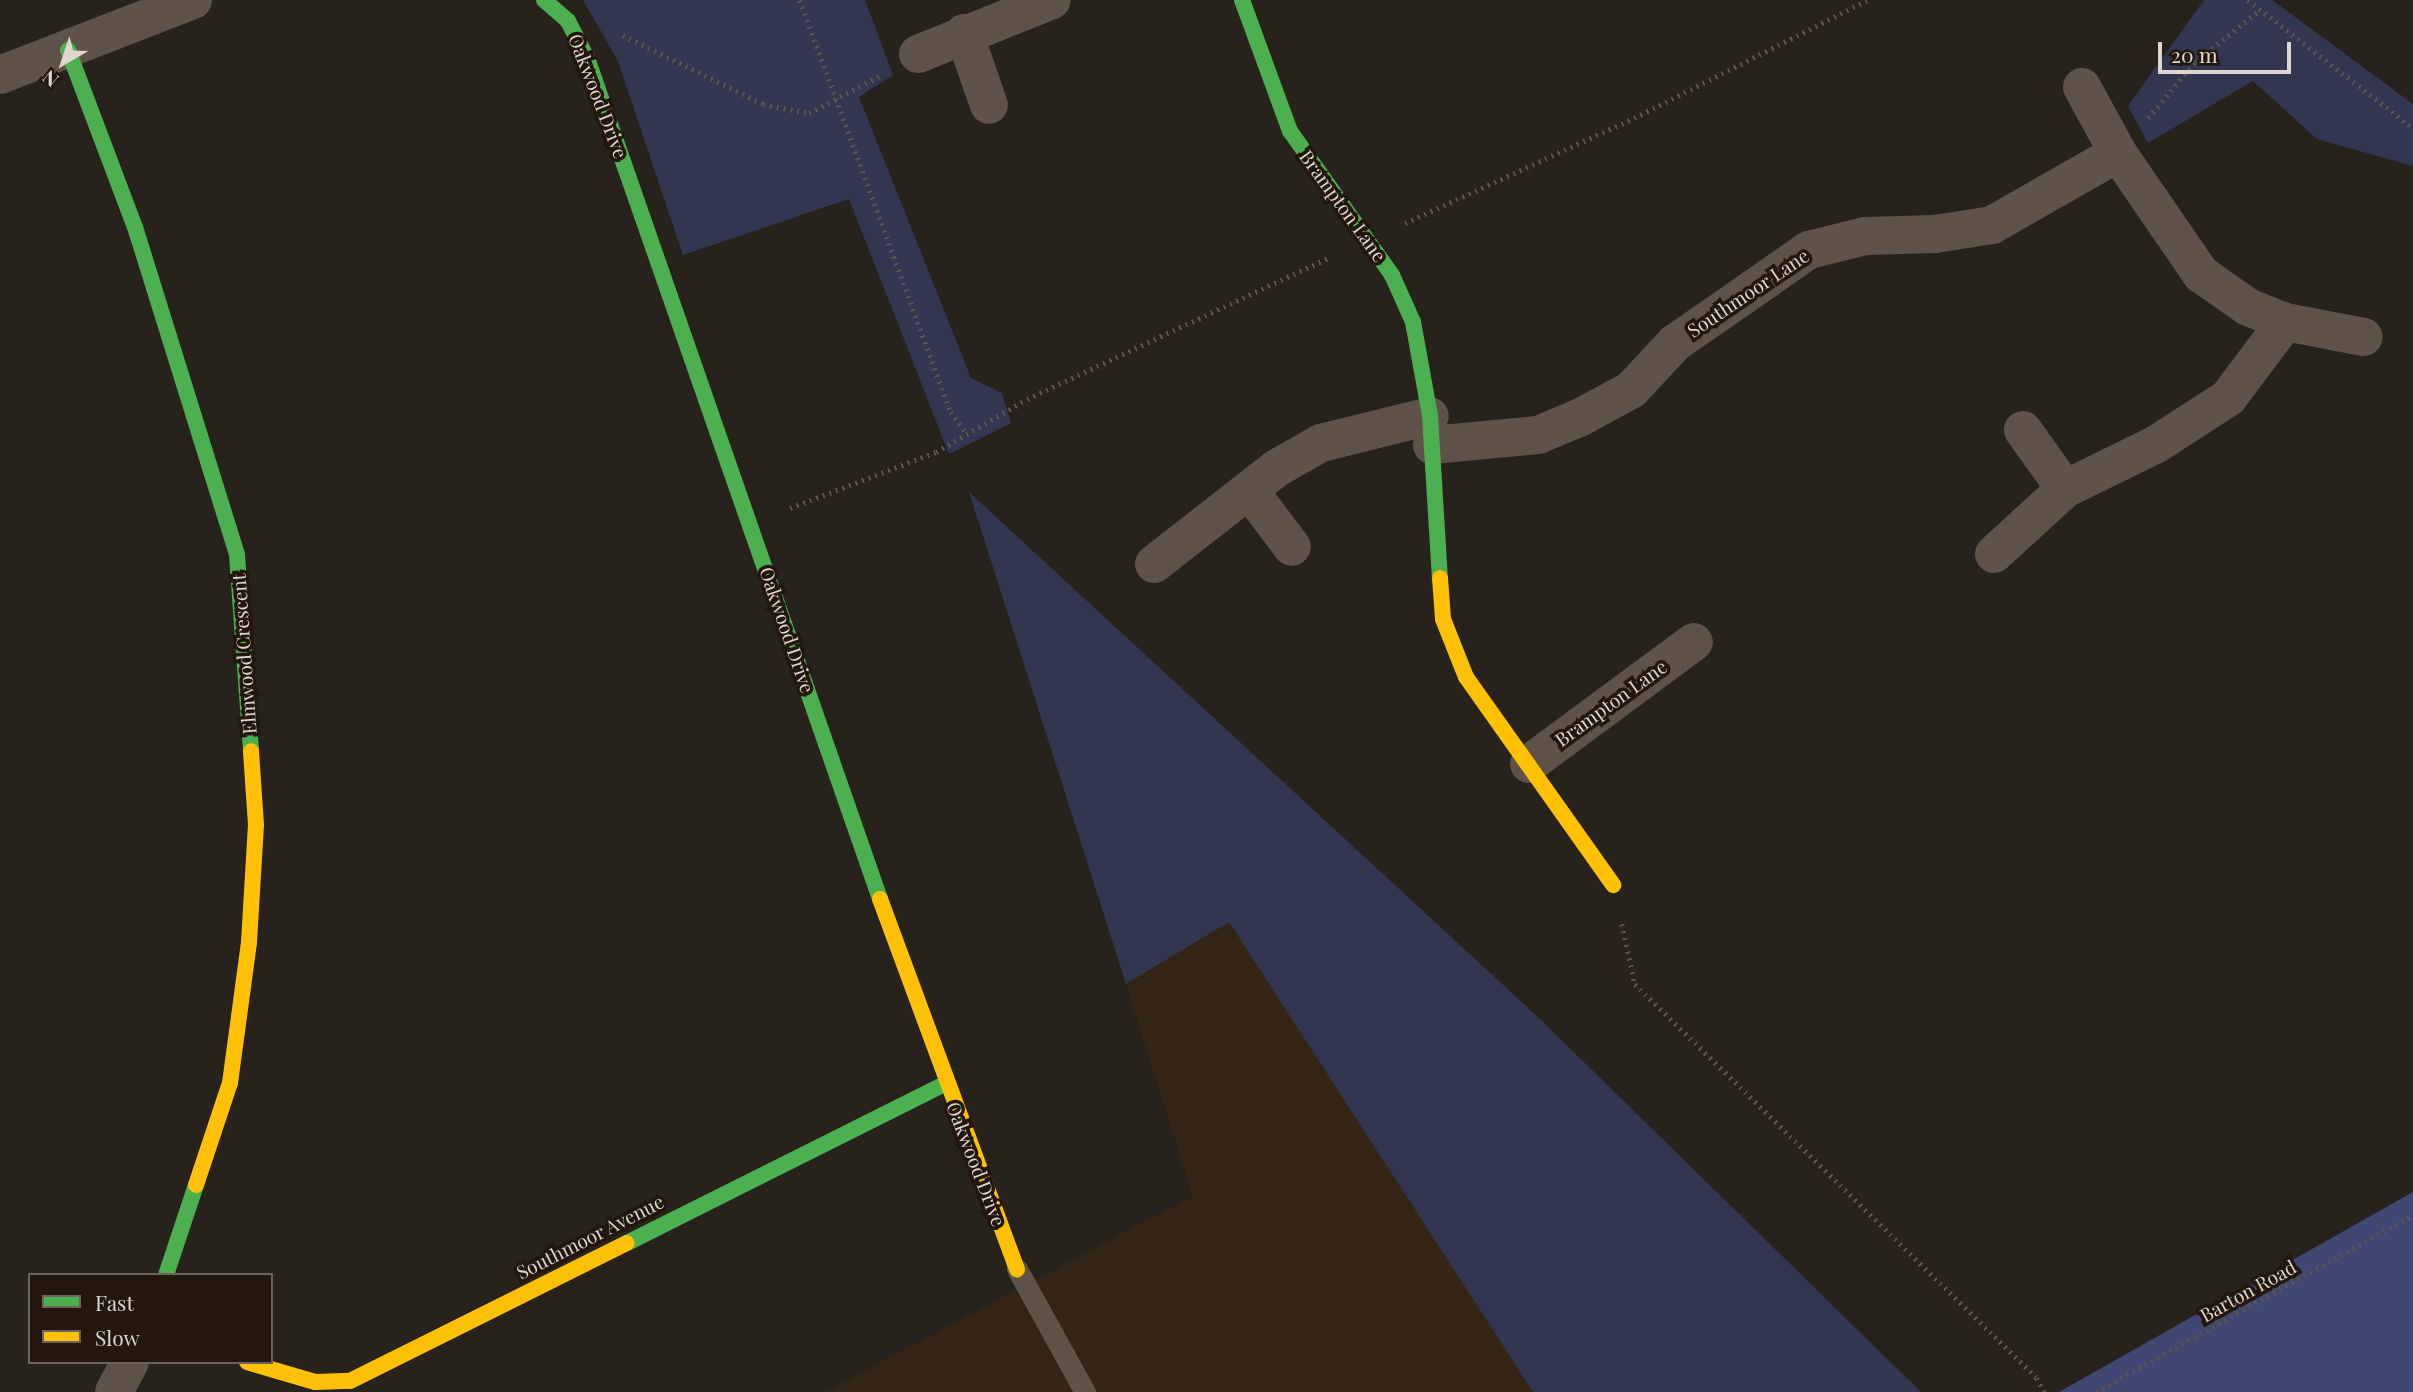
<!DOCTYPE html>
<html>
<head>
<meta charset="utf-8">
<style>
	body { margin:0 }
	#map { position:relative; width:2413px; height:1392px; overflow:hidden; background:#28221c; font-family:"Playfair Display",serif }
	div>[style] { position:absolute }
	.built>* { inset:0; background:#342517 }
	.green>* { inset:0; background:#323650 }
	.forest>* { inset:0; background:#404772 }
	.path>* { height:4.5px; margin-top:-2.25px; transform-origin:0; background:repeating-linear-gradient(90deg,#5c534c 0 2px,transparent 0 7px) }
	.lane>* { height:21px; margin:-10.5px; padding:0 10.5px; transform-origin:10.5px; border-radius:10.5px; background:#5f5349 }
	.street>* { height:38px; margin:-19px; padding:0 19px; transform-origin:19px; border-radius:19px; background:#5f5349 }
	.fast>* { height:16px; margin:-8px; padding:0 8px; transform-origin:8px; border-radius:8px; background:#4caf50 }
	.slow>* { height:16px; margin:-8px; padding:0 8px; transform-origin:8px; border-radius:8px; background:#ffc107 }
	span { translate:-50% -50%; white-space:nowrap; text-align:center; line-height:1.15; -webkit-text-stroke:7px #23170d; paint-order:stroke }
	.street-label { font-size:19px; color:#dfd6d0 }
	.legend { position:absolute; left:28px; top:1273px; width:245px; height:91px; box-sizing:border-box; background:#23170d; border:2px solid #6e635b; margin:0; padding:9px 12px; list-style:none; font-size:21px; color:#dfd6d0 }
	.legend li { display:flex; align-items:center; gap:14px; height:35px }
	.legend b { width:35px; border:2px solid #6e635b }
	.north { position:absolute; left:28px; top:28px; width:70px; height:70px; -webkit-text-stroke:5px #23170d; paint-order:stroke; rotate:219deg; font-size:19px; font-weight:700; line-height:28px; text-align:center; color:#dfd6d0 }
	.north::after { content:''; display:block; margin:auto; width:24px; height:32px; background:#dfd6d0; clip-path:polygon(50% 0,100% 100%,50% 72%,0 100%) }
	.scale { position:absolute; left:2158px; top:42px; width:133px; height:32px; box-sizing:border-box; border:4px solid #dfd6d0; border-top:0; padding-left:9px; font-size:21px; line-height:24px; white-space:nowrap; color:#dfd6d0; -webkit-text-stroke:5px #23170d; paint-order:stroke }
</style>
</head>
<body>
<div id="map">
	<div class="built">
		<div style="clip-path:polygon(1229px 922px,1533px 1392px,825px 1392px,1193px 1196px,1126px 984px)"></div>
	</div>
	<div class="green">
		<div style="clip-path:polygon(583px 0,865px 0,893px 75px,859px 97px,971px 378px,1002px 393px,1011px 423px,949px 454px,849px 199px,683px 255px,618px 61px)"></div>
		<div style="clip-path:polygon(2204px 0,2272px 0,2413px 104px,2413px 166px,2317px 139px,2253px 81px,2148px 143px,2128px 106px)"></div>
		<div style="clip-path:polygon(969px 492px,1540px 1019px,1921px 1392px,1533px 1392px,1229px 922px,1126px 984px)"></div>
	</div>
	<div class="forest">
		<div style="clip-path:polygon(2413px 1192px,2413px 1392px,2059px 1392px)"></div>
	</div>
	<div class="path">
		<div style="left:800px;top:0;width:439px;rotate:69.9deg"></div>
		<div style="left:951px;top:412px;width:27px;rotate:54deg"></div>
		<div style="left:2248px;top:0;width:209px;rotate:37.8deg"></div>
		<div style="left:623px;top:35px;width:156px;rotate:26.2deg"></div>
		<div style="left:763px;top:104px;width:47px;rotate:11.1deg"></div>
		<div style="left:809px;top:113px;width:81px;rotate:-27.8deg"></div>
		<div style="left:2148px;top:118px;width:73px;rotate:-50deg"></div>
		<div style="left:2195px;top:62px;width:83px;rotate:-38.7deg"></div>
		<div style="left:1405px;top:223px;width:252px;rotate:-24.6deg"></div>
		<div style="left:1634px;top:118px;width:262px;rotate:-26.8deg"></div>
		<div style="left:790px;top:508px;width:156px;rotate:-21deg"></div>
		<div style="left:936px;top:452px;width:105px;rotate:-30.2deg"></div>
		<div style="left:1027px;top:399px;width:335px;rotate:-25.1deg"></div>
		<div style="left:1622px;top:924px;width:61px;rotate:77.8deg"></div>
		<div style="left:1635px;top:984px;width:563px;rotate:44.42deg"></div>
		<div style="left:2037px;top:1378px;width:16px;rotate:63deg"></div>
		<div style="left:2096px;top:1392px;width:363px;rotate:-29.2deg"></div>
	</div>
	<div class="lane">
		<div style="left:1017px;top:1269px;width:141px;rotate:61.1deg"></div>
	</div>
	<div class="street">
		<div style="left:964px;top:33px;width:76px;rotate:70.9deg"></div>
		<div style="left:918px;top:54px;width:144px;rotate:-21.9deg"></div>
		<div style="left:0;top:75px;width:207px;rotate:-21.2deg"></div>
		<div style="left:2082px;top:87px;width:75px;rotate:61.4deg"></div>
		<div style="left:2118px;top:153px;width:147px;rotate:55.6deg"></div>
		<div style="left:2201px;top:274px;width:57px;rotate:35.1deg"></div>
		<div style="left:2248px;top:307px;width:40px;rotate:22deg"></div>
		<div style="left:2285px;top:322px;width:80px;rotate:10.8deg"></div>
		<div style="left:2023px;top:430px;width:72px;rotate:54.6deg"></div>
		<div style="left:1432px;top:445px;width:106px;rotate:-5.4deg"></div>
		<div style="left:1538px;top:435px;width:47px;rotate:-22.7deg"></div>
		<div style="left:1581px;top:417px;width:57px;rotate:-28.4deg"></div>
		<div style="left:1631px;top:390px;width:64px;rotate:-46.9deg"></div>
		<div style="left:1675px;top:343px;width:163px;rotate:-34.8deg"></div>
		<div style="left:1809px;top:250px;width:58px;rotate:-14deg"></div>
		<div style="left:1865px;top:236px;width:70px;rotate:-1.6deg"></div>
		<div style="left:1935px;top:234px;width:58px;rotate:-9deg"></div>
		<div style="left:1992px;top:225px;width:145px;rotate:-29.7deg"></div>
		<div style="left:1249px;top:490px;width:71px;rotate:53deg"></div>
		<div style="left:1994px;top:554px;width:96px;rotate:-42.5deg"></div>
		<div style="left:2065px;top:489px;width:100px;rotate:-26.1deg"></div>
		<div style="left:2155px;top:445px;width:87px;rotate:-32.8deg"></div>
		<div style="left:2228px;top:398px;width:95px;rotate:-53.1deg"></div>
		<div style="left:1154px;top:564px;width:156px;rotate:-38deg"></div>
		<div style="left:1277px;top:468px;width:51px;rotate:-29.6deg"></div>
		<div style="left:1321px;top:443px;width:112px;rotate:-13.9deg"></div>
		<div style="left:1529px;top:764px;width:205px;rotate:-36.5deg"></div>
		<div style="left:114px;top:1392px;width:34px;rotate:-62deg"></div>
	</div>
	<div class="fast">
		<div style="left:544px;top:0;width:32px;rotate:41deg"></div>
		<div style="left:568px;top:21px;width:42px;rotate:62.8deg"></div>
		<div style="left:587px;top:58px;width:891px;rotate:70.79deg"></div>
		<div style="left:1242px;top:0;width:140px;rotate:69.9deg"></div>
		<div style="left:1290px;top:131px;width:176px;rotate:54.7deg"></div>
		<div style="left:1392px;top:275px;width:51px;rotate:65.9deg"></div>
		<div style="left:1413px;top:322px;width:96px;rotate:79.7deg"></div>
		<div style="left:1430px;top:416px;width:162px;rotate:86.5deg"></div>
		<div style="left:68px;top:50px;width:189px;rotate:69.3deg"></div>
		<div style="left:135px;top:227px;width:343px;rotate:72.7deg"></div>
		<div style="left:237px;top:555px;width:196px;rotate:85.9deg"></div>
		<div style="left:627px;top:1243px;width:356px;rotate:-26.6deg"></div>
		<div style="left:166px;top:1275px;width:95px;rotate:-71.6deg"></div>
	</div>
	<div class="slow">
		<div style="left:1440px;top:578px;width:41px;rotate:85.8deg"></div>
		<div style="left:1443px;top:619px;width:62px;rotate:68.4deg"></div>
		<div style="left:1466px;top:677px;width:255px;rotate:54.7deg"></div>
		<div style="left:880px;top:899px;width:395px;rotate:69.7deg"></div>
		<div style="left:196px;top:1185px;width:108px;rotate:-71.6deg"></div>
		<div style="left:230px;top:1083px;width:142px;rotate:-82.3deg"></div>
		<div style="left:249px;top:942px;width:117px;rotate:-86.6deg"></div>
		<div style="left:256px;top:825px;width:74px;rotate:-93.9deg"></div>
		<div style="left:247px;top:1362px;width:71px;rotate:16.4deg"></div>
		<div style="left:315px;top:1382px;width:35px;rotate:-2deg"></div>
		<div style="left:350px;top:1381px;width:309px;rotate:-26.5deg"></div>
	</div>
	<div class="street-label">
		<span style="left:598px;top:96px;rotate:69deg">Oakwood Drive</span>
		<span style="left:1343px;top:206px;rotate:54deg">Brampton Lane</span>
		<span style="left:1748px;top:293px;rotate:-34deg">Southmoor Lane</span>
		<span style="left:787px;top:630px;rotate:71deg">Oakwood Drive</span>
		<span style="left:244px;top:654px;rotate:-94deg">Elmwood Crescent</span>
		<span style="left:1611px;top:703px;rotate:-36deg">Brampton Lane</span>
		<span style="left:976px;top:1164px;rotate:69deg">Oakwood Drive</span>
		<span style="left:590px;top:1237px;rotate:-27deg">Southmoor Avenue</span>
		<span style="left:2248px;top:1291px;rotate:-29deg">Barton Road</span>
	</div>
	<ul class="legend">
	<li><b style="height:9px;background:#4caf50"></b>Fast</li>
	<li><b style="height:9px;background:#ffc107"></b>Slow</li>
	</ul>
	<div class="north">N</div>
	<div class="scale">20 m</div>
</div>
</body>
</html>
